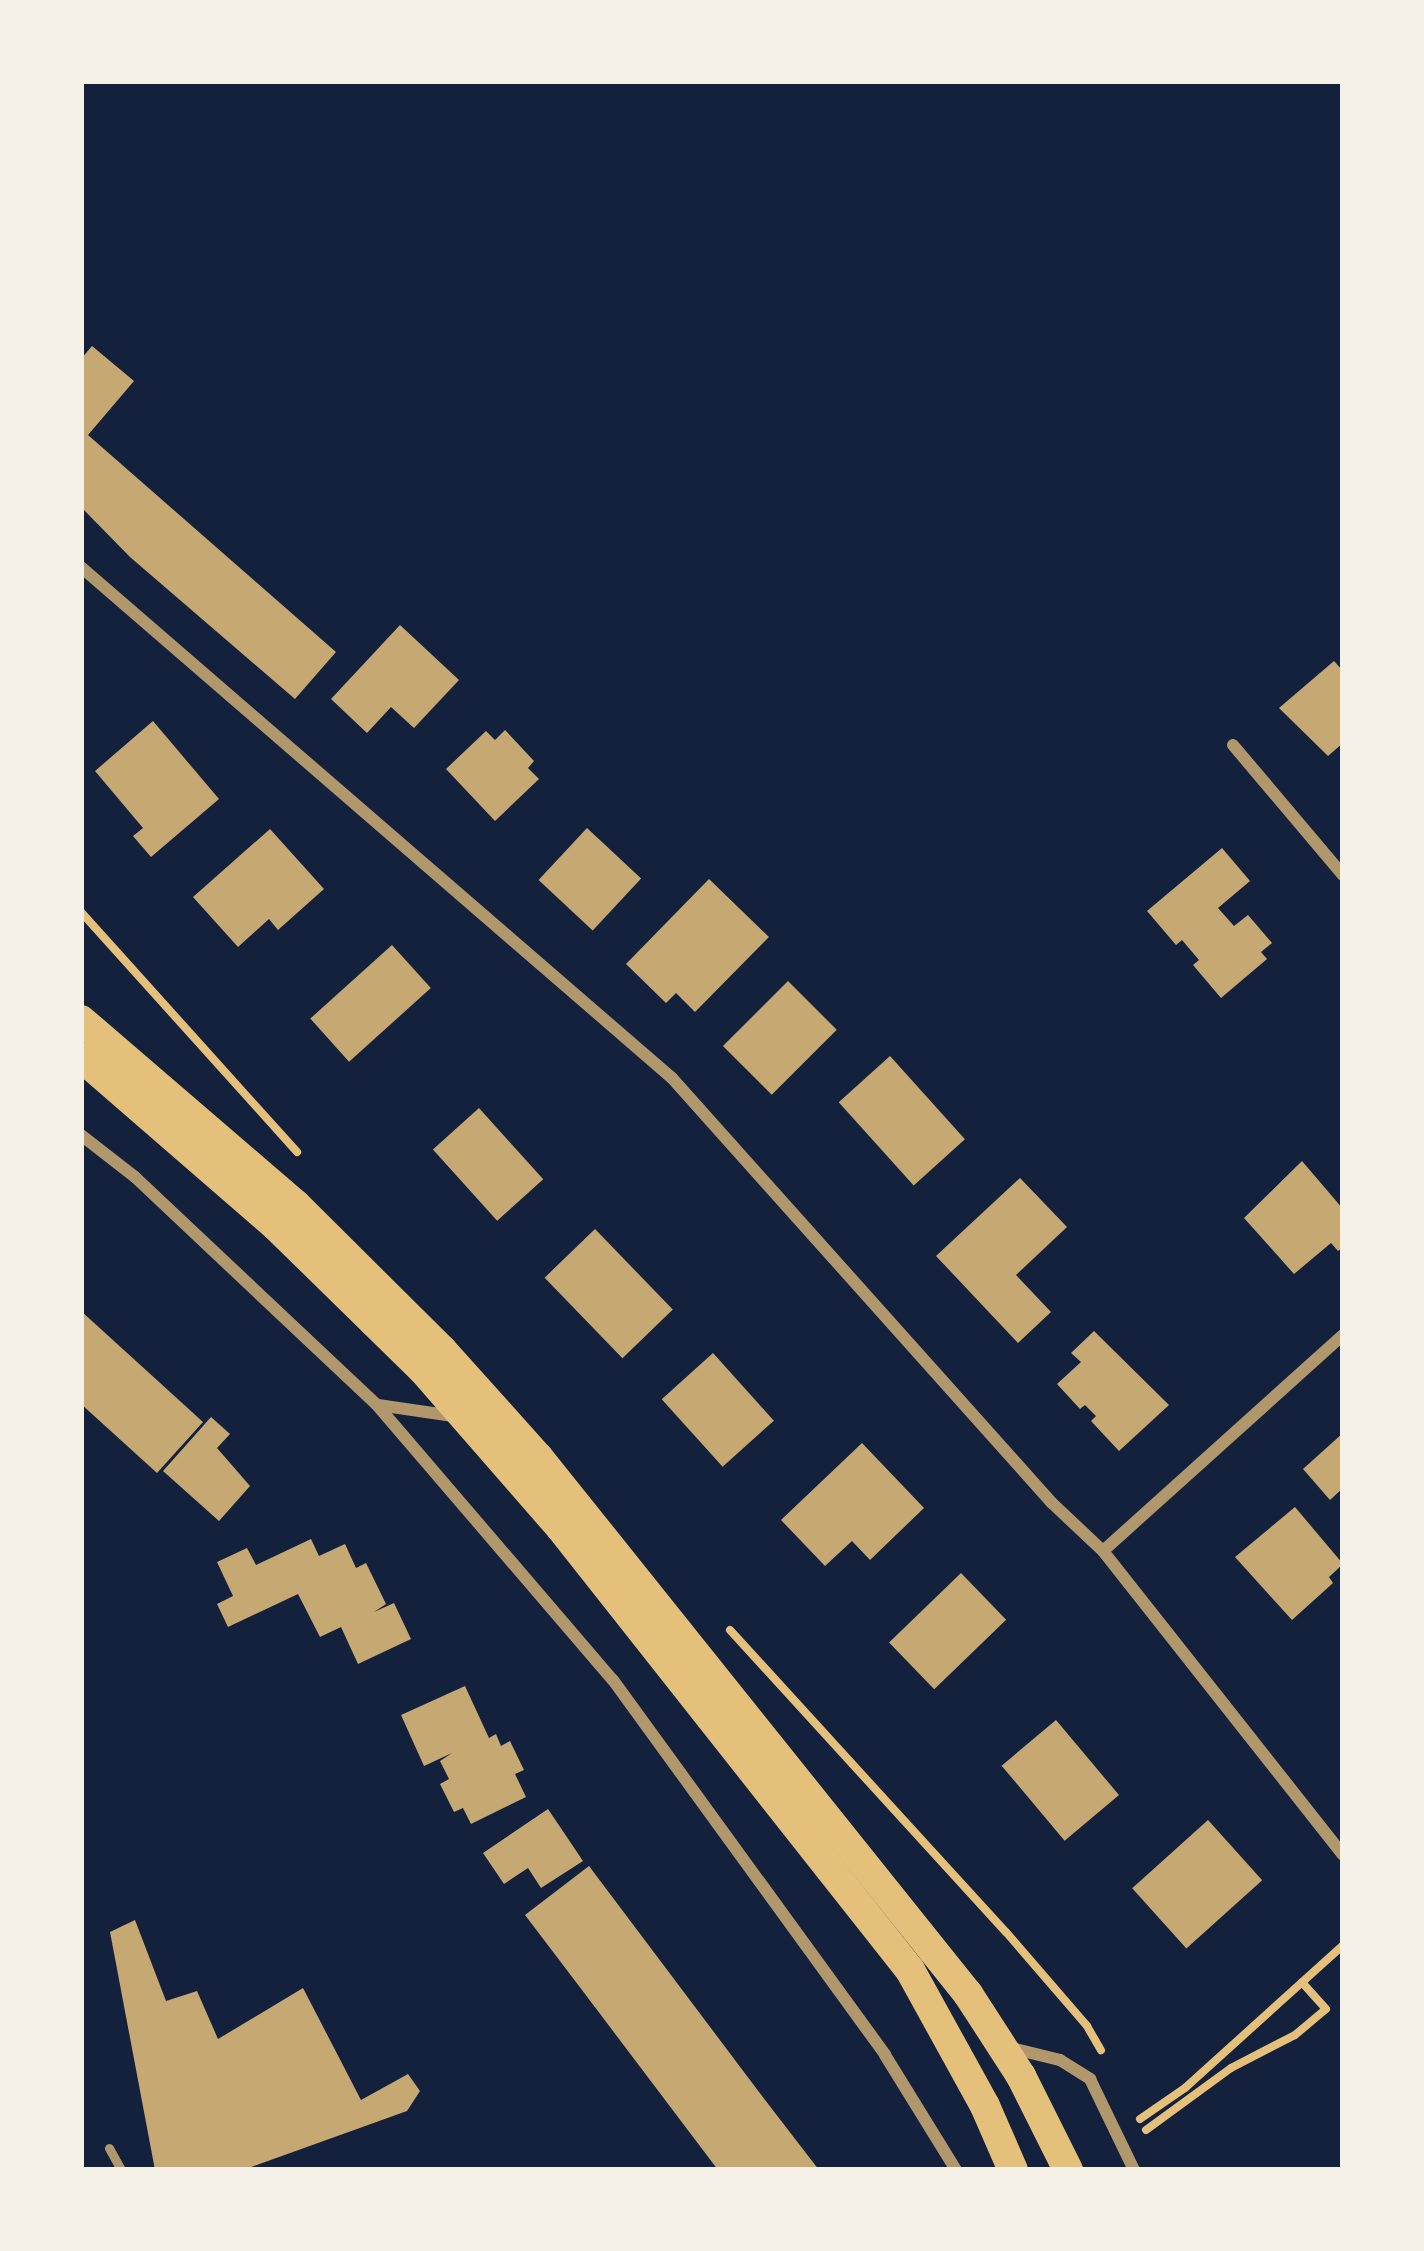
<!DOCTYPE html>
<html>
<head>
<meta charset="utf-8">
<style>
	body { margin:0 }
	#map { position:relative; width:1424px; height:2251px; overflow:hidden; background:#14213d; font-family:Raleway,sans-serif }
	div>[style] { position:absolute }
	.building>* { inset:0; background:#c6a872; transform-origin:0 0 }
	.path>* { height:8px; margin:-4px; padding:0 4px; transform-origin:4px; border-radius:4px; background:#e5c07b }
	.service>* { height:9px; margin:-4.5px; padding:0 4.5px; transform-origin:4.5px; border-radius:4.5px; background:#b1986c }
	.minor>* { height:12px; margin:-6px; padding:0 6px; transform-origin:6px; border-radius:6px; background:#b1986c }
	.primary>* { height:30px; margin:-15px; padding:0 15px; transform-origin:15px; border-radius:15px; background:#e5c07b }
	span { translate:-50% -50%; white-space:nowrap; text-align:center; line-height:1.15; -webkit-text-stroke:12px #f6f1e7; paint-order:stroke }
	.frame { position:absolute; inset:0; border:84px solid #f6f1e7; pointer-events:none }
</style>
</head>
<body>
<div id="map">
	<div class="building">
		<div style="clip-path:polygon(92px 346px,134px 381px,88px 435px,336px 652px,295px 699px,130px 557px,81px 507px,81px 359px)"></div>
		<div style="clip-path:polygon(400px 625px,459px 680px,414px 728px,391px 707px,367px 733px,331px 699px)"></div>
		<div style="clip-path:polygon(1334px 661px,1343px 671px,1343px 743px,1328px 756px,1279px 708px)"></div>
		<div style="clip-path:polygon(153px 721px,219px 799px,151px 857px,133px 836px,143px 828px,95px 771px)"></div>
		<div style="clip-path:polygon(505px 730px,534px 761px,528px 768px,539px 779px,495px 821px,446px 769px,486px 731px,495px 740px)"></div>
		<div style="left:587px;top:828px;width:74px;height:71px;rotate:43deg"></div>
		<div style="clip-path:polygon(270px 829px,324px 889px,278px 930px,269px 919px,238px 947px,193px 897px)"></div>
		<div style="clip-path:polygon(1222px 848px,1250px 881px,1218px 908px,1234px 926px,1248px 915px,1272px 943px,1261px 952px,1267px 959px,1221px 998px,1193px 965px,1199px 960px,1182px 940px,1176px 945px,1147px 911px)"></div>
		<div style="clip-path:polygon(709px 879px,769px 937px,695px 1012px,676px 993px,666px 1003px,626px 964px)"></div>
		<div style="left:392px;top:945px;width:58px;height:110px;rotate:48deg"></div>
		<div style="left:788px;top:981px;width:69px;height:92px;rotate:45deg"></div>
		<div style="left:890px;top:1056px;width:112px;height:69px;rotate:48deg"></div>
		<div style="left:479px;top:1108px;width:96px;height:62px;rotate:48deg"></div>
		<div style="clip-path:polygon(1302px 1161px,1343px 1209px,1343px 1247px,1338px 1251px,1331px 1243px,1294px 1274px,1244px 1218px)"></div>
		<div style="clip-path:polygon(1020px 1178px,1067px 1227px,1016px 1275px,1051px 1312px,1018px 1343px,936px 1256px)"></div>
		<div style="left:595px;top:1229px;width:112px;height:70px;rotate:46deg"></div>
		<div style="clip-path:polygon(81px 1311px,203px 1422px,157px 1473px,81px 1404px)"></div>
		<div style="clip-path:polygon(1094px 1331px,1169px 1405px,1119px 1451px,1091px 1421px,1096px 1416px,1085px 1405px,1080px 1409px,1057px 1384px,1081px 1362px,1071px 1353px)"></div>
		<div style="left:713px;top:1353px;width:91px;height:69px;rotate:48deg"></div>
		<div style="clip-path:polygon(211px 1417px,230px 1434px,217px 1448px,250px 1486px,219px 1521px,163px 1471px)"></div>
		<div style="clip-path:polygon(1343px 1433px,1343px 1488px,1330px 1500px,1303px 1469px)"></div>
		<div style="clip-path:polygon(862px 1443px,924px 1508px,870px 1560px,852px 1541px,825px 1566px,781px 1520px)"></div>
		<div style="clip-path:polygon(1295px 1507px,1343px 1564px,1329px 1577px,1333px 1583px,1292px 1620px,1235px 1557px)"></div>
		<div style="clip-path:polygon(311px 1539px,319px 1556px,345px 1544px,356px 1568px,366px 1563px,386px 1604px,374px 1612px,394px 1603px,411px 1639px,358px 1664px,341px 1627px,320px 1637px,298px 1594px,228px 1627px,217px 1604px,233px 1596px,217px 1562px,247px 1548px,256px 1565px)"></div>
		<div style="left:961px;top:1573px;width:65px;height:100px;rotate:46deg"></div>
		<div style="clip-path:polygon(465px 1686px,489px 1738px,496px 1734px,501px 1746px,510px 1741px,524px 1770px,515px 1774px,526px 1797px,471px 1824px,463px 1808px,454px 1812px,440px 1784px,449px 1779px,440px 1761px,452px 1753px,424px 1766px,401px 1715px)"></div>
		<div style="left:1056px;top:1720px;width:98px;height:71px;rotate:50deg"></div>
		<div style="clip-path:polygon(548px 1809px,583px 1861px,541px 1888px,528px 1868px,504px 1884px,483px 1853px)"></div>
		<div style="left:1208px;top:1820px;width:81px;height:102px;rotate:48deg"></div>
		<div style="clip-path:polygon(589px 1866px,759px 2092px,819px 2170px,718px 2170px,582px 1990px,525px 1915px)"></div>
		<div style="clip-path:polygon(135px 1920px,166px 2001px,197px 1991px,218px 2039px,303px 1988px,361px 2100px,408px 2074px,420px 2091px,407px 2111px,243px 2170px,155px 2170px,110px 1932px)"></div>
	</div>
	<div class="path">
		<div style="left:81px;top:912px;width:323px;rotate:48deg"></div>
		<div style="left:730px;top:1630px;width:409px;rotate:47.6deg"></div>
		<div style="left:1006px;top:1932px;width:124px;rotate:49.2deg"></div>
		<div style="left:1087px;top:2026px;width:28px;rotate:60deg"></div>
		<div style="left:1140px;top:2119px;width:55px;rotate:-34.6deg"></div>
		<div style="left:1185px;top:2088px;width:213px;rotate:-42.1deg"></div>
		<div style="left:1146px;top:2130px;width:105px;rotate:-36.1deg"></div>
		<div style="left:1231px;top:2068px;width:72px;rotate:-27.3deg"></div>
		<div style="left:1295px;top:2035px;width:40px;rotate:-40deg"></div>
		<div style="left:1326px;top:2009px;width:36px;rotate:-132deg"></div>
	</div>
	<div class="service">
		<div style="left:109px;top:2148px;width:25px;rotate:61deg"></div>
	</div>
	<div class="minor">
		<div style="left:81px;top:567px;width:781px;rotate:40.85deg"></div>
		<div style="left:672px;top:1078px;width:570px;rotate:48.2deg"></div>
		<div style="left:1052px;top:1503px;width:70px;rotate:43.3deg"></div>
		<div style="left:1103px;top:1551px;width:387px;rotate:51.7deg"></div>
		<div style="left:1233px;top:745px;width:170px;rotate:49.8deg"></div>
		<div style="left:81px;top:1135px;width:68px;rotate:37.9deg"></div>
		<div style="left:135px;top:1177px;width:332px;rotate:43.3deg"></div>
		<div style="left:377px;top:1405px;width:362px;rotate:49.4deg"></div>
		<div style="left:613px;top:1680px;width:463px;rotate:54deg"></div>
		<div style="left:885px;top:2055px;width:135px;rotate:58.3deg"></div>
		<div style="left:378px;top:1405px;width:76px;rotate:8.3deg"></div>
		<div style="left:1103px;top:1551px;width:323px;rotate:-42deg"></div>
		<div style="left:1007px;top:2047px;width:55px;rotate:13.8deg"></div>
		<div style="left:1060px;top:2060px;width:36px;rotate:32deg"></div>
		<div style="left:1090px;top:2079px;width:101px;rotate:64.2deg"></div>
	</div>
	<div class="primary">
		<div style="left:81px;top:1020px;width:282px;rotate:40.7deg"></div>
		<div style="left:295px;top:1204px;width:207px;rotate:44.8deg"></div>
		<div style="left:442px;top:1350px;width:145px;rotate:48.1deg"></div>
		<div style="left:539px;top:1458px;width:687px;rotate:51.33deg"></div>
		<div style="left:968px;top:1994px;width:98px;rotate:57.1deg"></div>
		<div style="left:1021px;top:2076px;width:105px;rotate:63.4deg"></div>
		<div style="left:81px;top:1057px;width:259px;rotate:40.9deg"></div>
		<div style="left:277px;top:1227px;width:204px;rotate:44.4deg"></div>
		<div style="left:423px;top:1370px;width:208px;rotate:48.9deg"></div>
		<div style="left:560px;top:1527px;width:565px;rotate:51.69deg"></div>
		<div style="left:910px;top:1970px;width:155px;rotate:61.1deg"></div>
		<div style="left:985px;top:2106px;width:70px;rotate:66.4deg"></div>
	</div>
	<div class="frame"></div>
</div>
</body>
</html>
